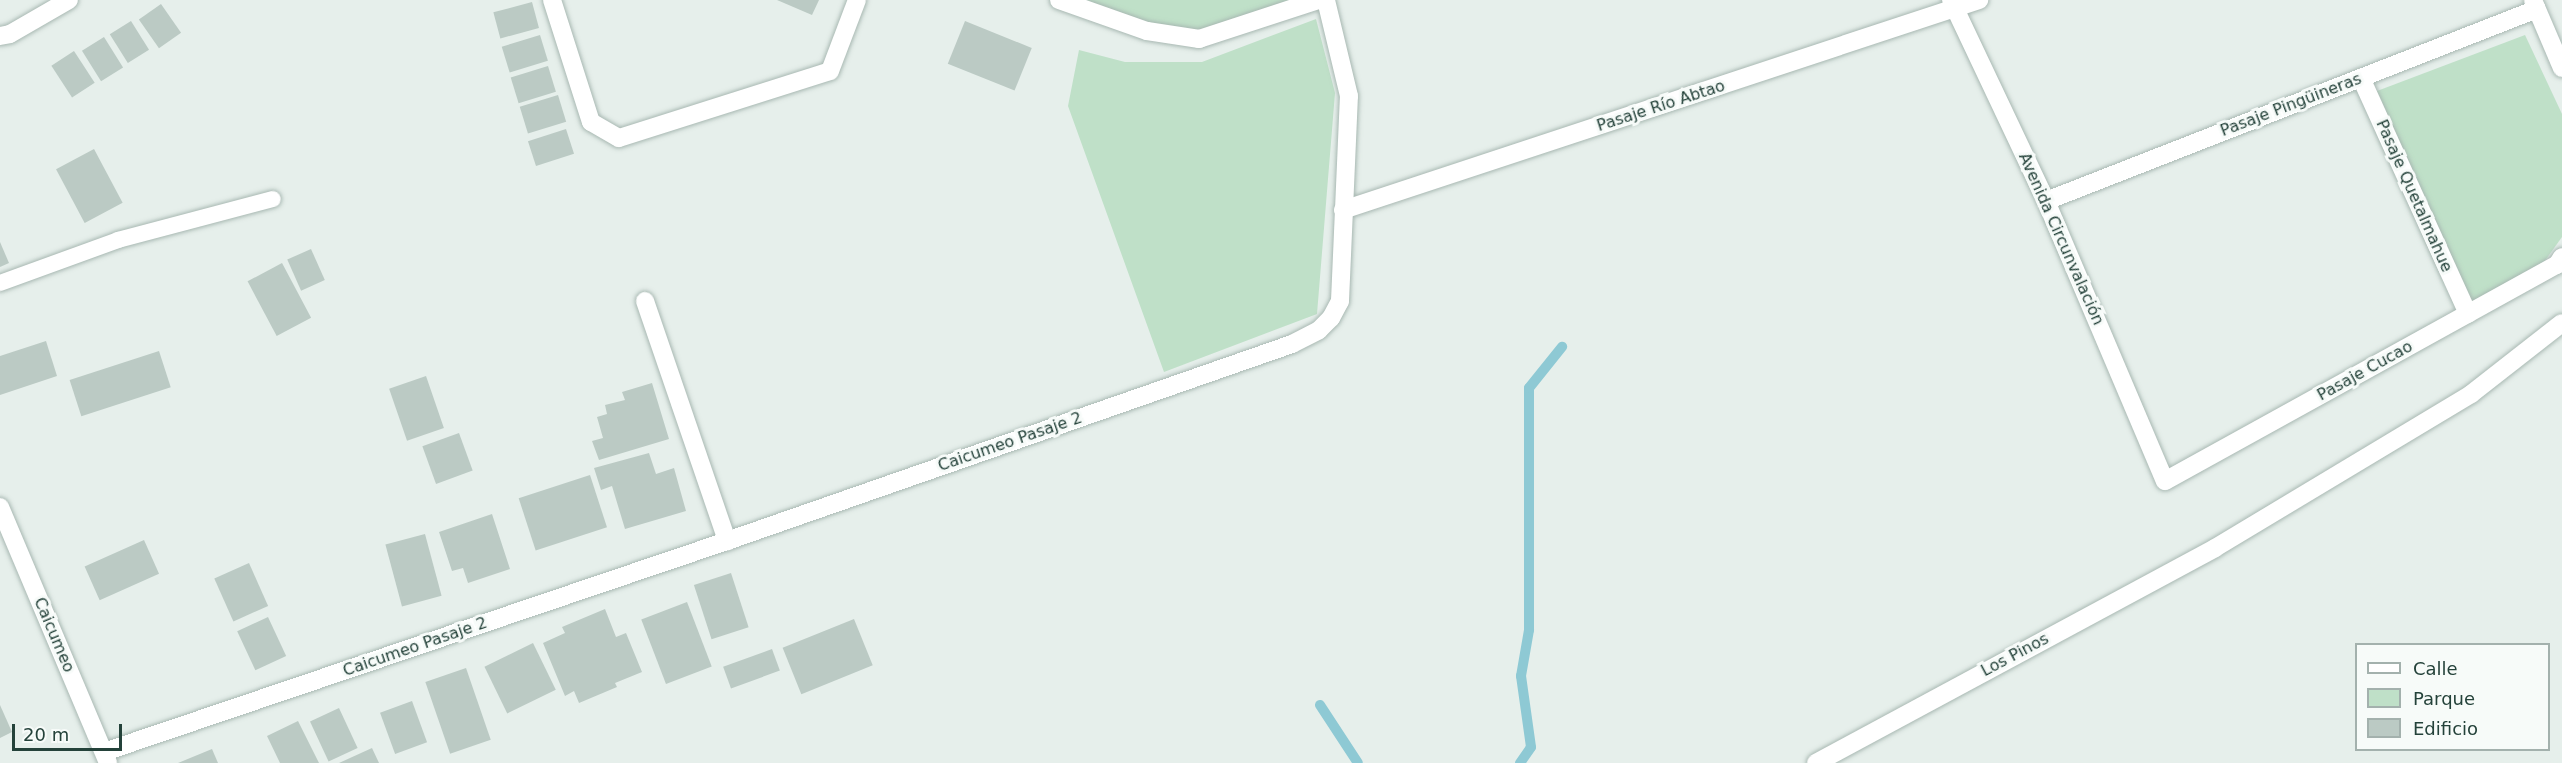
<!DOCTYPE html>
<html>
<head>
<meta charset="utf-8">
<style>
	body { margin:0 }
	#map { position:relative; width:2562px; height:763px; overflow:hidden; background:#e6efeb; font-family:"DejaVu Sans",sans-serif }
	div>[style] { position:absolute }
	.green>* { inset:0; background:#bfe0c8 }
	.stream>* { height:10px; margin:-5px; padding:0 5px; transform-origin:5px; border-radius:5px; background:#8ec9d4 }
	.building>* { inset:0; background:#bbcac4; transform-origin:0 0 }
	.roads { filter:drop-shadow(0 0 2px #a8b8b2) drop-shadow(0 0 2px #a8b8b2) }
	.service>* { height:16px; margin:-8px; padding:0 8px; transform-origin:8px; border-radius:8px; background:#fff }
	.minor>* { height:18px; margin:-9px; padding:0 9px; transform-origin:9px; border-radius:9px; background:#fff }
	.tertiary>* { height:18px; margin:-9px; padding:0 9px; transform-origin:9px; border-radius:9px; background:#fff }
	span { translate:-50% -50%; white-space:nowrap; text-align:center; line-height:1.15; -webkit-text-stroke:6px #f7fbf9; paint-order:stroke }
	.street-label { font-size:16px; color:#24423a }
	.legend { position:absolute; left:2355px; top:643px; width:195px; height:108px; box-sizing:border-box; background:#f7fbf9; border:2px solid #a3b1ad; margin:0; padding:8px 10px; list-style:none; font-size:18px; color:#24423a }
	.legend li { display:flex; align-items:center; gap:12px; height:30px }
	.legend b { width:30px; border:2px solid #a3b1ad }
	.scale { position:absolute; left:12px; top:724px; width:110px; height:27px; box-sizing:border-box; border:3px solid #24423a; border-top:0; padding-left:8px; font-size:18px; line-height:21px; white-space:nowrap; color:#24423a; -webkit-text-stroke:4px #f7fbf9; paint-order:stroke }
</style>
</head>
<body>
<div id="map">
	<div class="green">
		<div style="clip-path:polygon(1084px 0,1318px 0,1199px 39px,1170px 36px)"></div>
		<div style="clip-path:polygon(1316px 19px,1335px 93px,1317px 314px,1164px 372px,1068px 106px,1079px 50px,1125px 62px,1202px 62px)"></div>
		<div style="clip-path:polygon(2525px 35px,2562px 114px,2562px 237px,2544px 262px,2472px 303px,2377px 91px)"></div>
	</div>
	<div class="stream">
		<div style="left:1320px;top:705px;width:69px;rotate:56.8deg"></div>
		<div style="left:1520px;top:763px;width:19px;rotate:-55deg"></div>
		<div style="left:1531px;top:747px;width:72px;rotate:-98deg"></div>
		<div style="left:1521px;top:676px;width:47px;rotate:-80.1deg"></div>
		<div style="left:1529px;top:630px;width:242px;rotate:-90deg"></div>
		<div style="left:1529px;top:388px;width:53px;rotate:-51.2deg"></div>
	</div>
	<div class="building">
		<div style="clip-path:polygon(777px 0,819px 0,812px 15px)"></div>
		<div style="left:532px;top:2px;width:27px;height:40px;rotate:75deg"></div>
		<div style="left:161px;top:4px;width:35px;height:27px;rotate:55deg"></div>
		<div style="left:131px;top:21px;width:34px;height:25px;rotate:58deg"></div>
		<div style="left:965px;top:21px;width:72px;height:46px;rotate:22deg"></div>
		<div style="left:540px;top:35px;width:27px;height:40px;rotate:73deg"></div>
		<div style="left:104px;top:37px;width:36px;height:26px;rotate:58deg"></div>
		<div style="left:74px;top:51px;width:38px;height:27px;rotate:57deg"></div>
		<div style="left:548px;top:66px;width:27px;height:39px;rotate:73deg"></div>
		<div style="left:558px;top:95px;width:28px;height:40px;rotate:73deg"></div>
		<div style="left:566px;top:129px;width:26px;height:40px;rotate:72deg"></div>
		<div style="left:94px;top:149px;width:61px;height:43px;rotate:62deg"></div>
		<div style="clip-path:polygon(0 242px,9px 263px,0 267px)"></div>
		<div style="left:311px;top:249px;width:34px;height:26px;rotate:66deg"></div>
		<div style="left:282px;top:263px;width:62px;height:39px;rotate:62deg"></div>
		<div style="clip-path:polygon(46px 341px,57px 376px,0 395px,0 356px)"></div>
		<div style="left:159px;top:351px;width:38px;height:94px;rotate:72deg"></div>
		<div style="left:426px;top:376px;width:55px;height:39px;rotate:71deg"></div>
		<div style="clip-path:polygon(652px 383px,669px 439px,599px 460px,592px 441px,603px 438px,597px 417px,607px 414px,605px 405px,625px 400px,622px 392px)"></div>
		<div style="left:459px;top:433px;width:40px;height:39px;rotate:70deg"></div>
		<div style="clip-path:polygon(649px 453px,656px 474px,674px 468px,686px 511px,625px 529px,612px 486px,601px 490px,594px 468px)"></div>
		<div style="left:590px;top:475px;width:55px;height:75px;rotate:72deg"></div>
		<div style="clip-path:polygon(492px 514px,510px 569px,468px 583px,463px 568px,452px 571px,439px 532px)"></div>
		<div style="left:425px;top:534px;width:64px;height:41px;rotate:75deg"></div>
		<div style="left:144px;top:540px;width:37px;height:65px;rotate:66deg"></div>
		<div style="left:249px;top:563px;width:47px;height:38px;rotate:66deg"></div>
		<div style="left:731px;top:573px;width:57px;height:39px;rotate:72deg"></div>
		<div style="left:687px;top:602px;width:69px;height:49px;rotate:69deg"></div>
		<div style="clip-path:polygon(605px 609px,616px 637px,626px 633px,642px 672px,615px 683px,617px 687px,579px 703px,574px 691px,565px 696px,543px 643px,565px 633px,562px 627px)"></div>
		<div style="left:268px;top:617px;width:43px;height:34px;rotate:65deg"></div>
		<div style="left:854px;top:619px;width:50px;height:77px;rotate:68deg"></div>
		<div style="left:533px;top:643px;width:52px;height:54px;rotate:64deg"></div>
		<div style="left:772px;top:649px;width:23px;height:52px;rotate:70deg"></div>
		<div style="left:466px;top:668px;width:76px;height:43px;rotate:71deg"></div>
		<div style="left:412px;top:701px;width:44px;height:34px;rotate:70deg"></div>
		<div style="clip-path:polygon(0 705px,12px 732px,0 738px)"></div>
		<div style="left:339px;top:708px;width:44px;height:32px;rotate:65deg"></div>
		<div style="clip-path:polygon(298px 721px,319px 763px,280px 763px,267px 736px)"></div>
		<div style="clip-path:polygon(372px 748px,379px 763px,339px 763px)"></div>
		<div style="clip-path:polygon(212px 749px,218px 763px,178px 763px)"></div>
	</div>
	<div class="roads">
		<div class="service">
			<div style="left:0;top:283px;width:126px;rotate:-20deg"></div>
			<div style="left:118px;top:240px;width:160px;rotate:-14.8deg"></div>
		</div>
		<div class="minor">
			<div style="left:552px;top:0;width:128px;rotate:72.3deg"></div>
			<div style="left:591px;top:122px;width:32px;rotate:30deg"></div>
			<div style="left:619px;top:138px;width:221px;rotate:-17.6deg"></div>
			<div style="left:830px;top:71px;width:76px;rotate:-69.2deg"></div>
			<div style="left:1059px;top:0;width:93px;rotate:19.4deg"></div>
			<div style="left:1147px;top:31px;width:53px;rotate:8.7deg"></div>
			<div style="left:1199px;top:39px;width:125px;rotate:-18.1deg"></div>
			<div style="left:1951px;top:0;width:222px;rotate:64.7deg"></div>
			<div style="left:2046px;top:201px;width:304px;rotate:67deg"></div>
			<div style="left:2165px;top:481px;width:448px;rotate:-28.9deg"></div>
			<div style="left:2557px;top:265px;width:9px;rotate:-58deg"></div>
			<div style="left:2533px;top:0;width:74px;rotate:66.9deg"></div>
			<div style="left:0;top:36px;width:10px;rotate:-11deg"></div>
			<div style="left:10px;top:34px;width:68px;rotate:-30deg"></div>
			<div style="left:2361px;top:78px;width:259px;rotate:65.6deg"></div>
			<div style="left:2046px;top:201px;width:527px;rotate:-21.36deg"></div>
			<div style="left:1343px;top:210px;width:670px;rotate:-18.27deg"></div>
			<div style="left:645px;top:301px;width:254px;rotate:71.1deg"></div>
			<div style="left:104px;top:752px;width:658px;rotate:-18.71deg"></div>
			<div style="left:727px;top:541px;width:598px;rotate:-19.22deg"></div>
			<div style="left:1292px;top:344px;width:30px;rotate:-27deg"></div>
			<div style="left:1319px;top:330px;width:17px;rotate:-45deg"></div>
			<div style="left:1331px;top:318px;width:19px;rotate:-62deg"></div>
			<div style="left:1340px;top:301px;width:205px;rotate:-87.5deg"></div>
			<div style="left:1349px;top:96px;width:99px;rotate:-103.5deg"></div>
			<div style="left:1816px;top:763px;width:453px;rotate:-28.3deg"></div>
			<div style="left:2215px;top:548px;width:299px;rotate:-31deg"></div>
			<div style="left:2471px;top:394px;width:115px;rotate:-38deg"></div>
		</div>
		<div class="tertiary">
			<div style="left:0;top:507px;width:278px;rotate:67.1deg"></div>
		</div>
	</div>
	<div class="street-label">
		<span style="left:2291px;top:105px;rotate:-21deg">Pasaje Pingüineras</span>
		<span style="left:1661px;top:106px;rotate:-18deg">Pasaje Río Abtao</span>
		<span style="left:2414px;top:196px;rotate:66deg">Pasaje Quetalmahue</span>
		<span style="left:2061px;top:239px;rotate:66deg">Avenida Circunvalación</span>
		<span style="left:2365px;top:371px;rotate:-29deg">Pasaje Cucao</span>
		<span style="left:1010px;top:442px;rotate:-19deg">Caicumeo Pasaje 2</span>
		<span style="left:54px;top:635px;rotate:67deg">Caicumeo</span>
		<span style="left:415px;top:647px;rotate:-19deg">Caicumeo Pasaje 2</span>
		<span style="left:2015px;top:655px;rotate:-28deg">Los Pinos</span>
	</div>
	<ul class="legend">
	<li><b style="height:8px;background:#fff"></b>Calle</li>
	<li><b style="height:16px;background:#bfe0c8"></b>Parque</li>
	<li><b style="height:16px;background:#bbcac4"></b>Edificio</li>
	</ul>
	<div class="scale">20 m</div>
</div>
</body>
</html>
